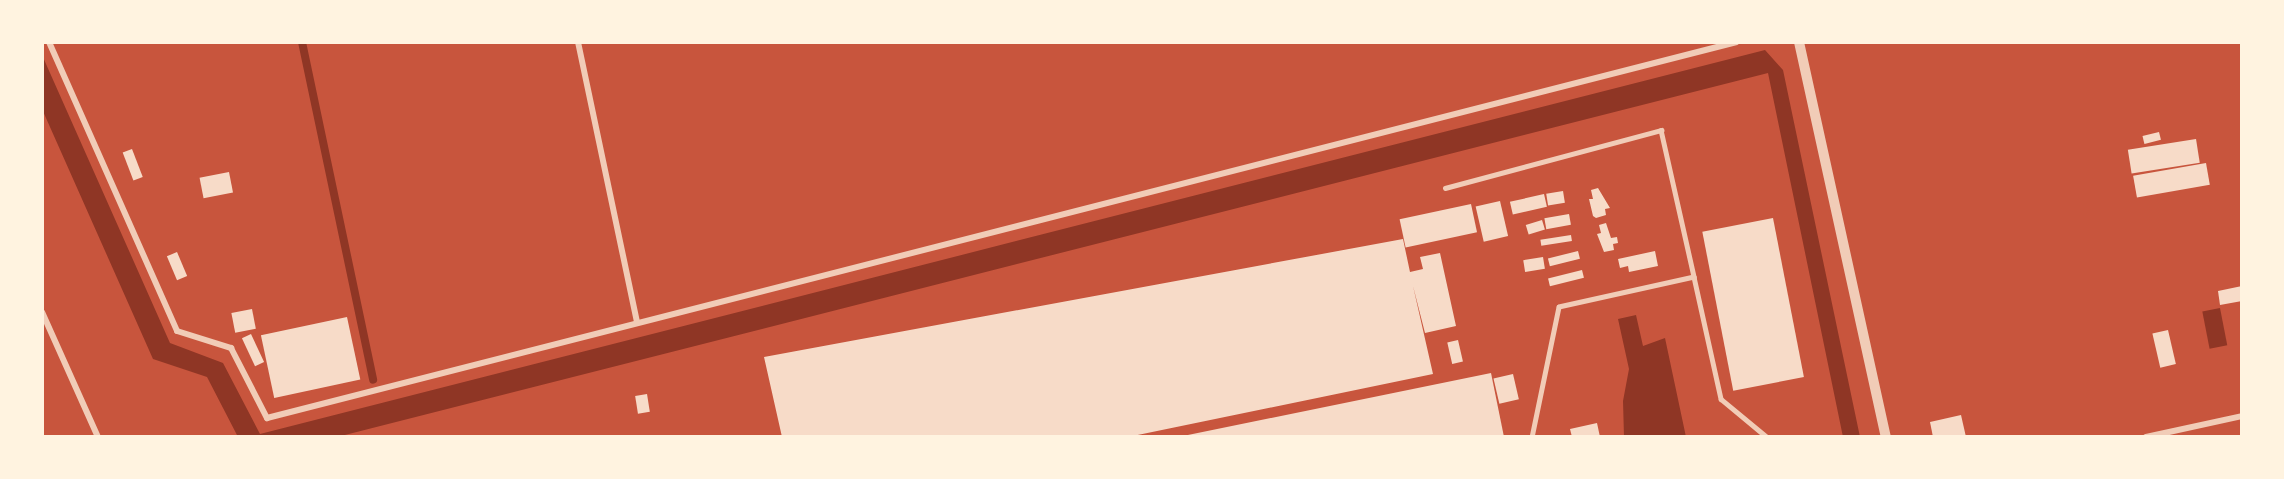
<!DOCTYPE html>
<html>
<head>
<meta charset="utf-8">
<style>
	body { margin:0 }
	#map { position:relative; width:2284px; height:479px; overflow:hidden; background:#c8553d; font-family:"Fira Sans Condensed",sans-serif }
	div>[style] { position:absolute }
	.water>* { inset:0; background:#8f3625; transform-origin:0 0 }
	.stream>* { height:8px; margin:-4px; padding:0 4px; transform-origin:4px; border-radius:4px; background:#8f3625 }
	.building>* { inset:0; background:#f7dbc8; transform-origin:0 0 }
	.service>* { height:4.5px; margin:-2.25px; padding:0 2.25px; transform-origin:2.25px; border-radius:2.25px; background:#f1ccb7 }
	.minor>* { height:6px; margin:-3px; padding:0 3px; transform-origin:3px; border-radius:3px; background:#f1ccb7 }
	.tertiary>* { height:10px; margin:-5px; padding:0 5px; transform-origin:5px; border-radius:5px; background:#f1ccb7 }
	span { translate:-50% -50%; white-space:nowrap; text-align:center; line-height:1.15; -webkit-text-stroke:6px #fff3e0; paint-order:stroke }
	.frame { position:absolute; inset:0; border:44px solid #fff3e0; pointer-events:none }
</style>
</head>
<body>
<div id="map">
	<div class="water">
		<div style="clip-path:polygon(1765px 50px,1783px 70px,1860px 437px,1843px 437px,1768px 73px,337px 437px,238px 437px,207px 377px,153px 359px,42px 109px,42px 55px,170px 343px,223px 363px,260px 434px)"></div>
		<div style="left:2220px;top:308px;width:38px;height:18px;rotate:79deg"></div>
		<div style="clip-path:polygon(1636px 315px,1643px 346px,1665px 338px,1686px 437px,1624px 437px,1623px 401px,1629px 369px,1618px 319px)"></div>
	</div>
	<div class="stream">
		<div style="left:302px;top:42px;width:345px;rotate:78.1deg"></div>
	</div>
	<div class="building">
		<div style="left:2159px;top:132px;width:8px;height:17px;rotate:76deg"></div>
		<div style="left:2196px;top:139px;width:24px;height:69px;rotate:81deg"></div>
		<div style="left:132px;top:149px;width:30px;height:10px;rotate:69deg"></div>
		<div style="left:2206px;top:163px;width:22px;height:74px;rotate:80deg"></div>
		<div style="left:229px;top:172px;width:21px;height:30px;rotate:79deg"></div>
		<div style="clip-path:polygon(1598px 188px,1610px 208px,1605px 209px,1606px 215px,1596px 218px,1593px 216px,1589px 199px,1593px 199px,1591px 190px)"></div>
		<div style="left:1563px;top:191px;width:12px;height:17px;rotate:81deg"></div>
		<div style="left:1544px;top:194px;width:13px;height:35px;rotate:77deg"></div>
		<div style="left:1500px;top:201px;width:36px;height:25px;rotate:77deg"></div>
		<div style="left:1471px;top:204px;width:29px;height:73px;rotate:78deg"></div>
		<div style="left:1569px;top:214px;width:11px;height:25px;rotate:80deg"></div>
		<div style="left:1773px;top:218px;width:162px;height:72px;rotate:79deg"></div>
		<div style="left:1542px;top:220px;width:10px;height:17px;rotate:73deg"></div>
		<div style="clip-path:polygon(1606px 223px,1611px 238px,1617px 237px,1618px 243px,1613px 244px,1614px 250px,1604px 252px,1597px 234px,1601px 233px,1599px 225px)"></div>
		<div style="left:1571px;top:235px;width:6px;height:31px;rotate:81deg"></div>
		<div style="clip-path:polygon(1403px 239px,1410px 272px,1423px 269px,1420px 257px,1440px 253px,1456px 326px,1425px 333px,1413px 286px,1433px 374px,1128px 437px,782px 437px,764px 357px)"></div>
		<div style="left:1578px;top:251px;width:8px;height:31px;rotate:76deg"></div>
		<div style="clip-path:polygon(1655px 251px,1658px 266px,1629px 272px,1628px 266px,1620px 268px,1618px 259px)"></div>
		<div style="left:177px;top:252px;width:26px;height:11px;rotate:67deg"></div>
		<div style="left:1543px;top:257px;width:12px;height:20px;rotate:81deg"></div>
		<div style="left:1582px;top:270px;width:8px;height:35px;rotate:76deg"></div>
		<div style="clip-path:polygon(2242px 286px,2242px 301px,2220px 305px,2218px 291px)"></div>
		<div style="left:252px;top:309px;width:20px;height:21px;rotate:79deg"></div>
		<div style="left:347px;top:317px;width:64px;height:88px;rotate:78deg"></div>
		<div style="left:2168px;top:330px;width:35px;height:16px;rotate:77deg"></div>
		<div style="left:251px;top:334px;width:31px;height:10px;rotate:65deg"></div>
		<div style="left:1458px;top:340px;width:22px;height:11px;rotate:77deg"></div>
		<div style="clip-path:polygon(1491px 373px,1504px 437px,1183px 437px,1183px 436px)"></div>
		<div style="left:1513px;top:374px;width:26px;height:20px;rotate:77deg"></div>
		<div style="left:647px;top:394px;width:18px;height:12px;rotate:81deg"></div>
		<div style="clip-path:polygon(1961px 415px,1966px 437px,1933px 437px,1930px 422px)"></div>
		<div style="clip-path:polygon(1597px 423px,1600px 437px,1572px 437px,1570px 429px)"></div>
	</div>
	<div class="service">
		<div style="left:1445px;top:188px;width:224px;rotate:-15deg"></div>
		<div style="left:1661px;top:130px;width:151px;rotate:77.3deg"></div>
		<div style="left:1694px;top:277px;width:138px;rotate:167.5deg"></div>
		<div style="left:1559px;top:307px;width:133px;rotate:101.7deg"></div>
		<div style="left:1694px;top:277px;width:125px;rotate:77.5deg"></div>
		<div style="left:1721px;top:399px;width:60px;rotate:39.6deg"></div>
	</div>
	<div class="minor">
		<div style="left:49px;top:42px;width:316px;rotate:66.1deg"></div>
		<div style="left:177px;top:331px;width:57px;rotate:17.5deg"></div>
		<div style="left:231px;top:348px;width:79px;rotate:62.8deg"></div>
		<div style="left:267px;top:418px;width:1517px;rotate:-14.35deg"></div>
		<div style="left:578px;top:42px;width:286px;rotate:78.1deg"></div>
		<div style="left:42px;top:312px;width:137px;rotate:65.9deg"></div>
		<div style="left:2146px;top:437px;width:98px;rotate:-12.3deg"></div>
	</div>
	<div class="tertiary">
		<div style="left:1799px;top:42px;width:404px;rotate:77.6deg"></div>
	</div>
	<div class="frame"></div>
</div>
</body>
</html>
